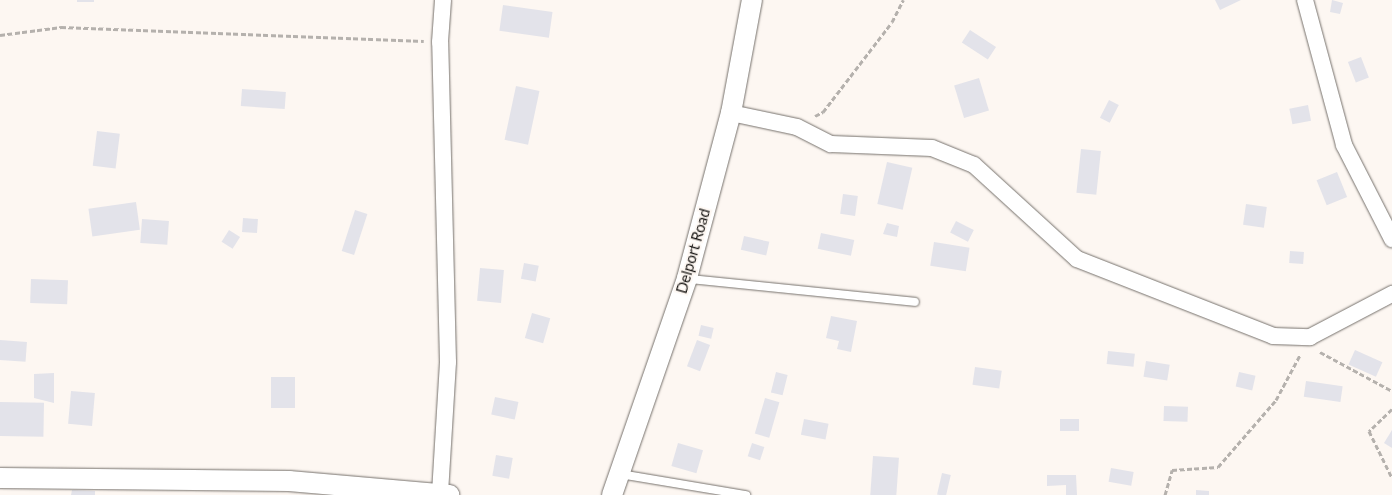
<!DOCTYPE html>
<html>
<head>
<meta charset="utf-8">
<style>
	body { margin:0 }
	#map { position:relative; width:1392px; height:495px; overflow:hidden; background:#fdf7f2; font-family:Lato,sans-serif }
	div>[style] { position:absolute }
	.building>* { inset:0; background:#e3e3ea; transform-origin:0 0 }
	.path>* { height:3px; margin-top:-1.5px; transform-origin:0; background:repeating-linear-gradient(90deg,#b5b1ad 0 5px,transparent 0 7.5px) }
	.roads { filter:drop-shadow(0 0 1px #76716c) drop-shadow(0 0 1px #76716c) }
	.service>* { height:8px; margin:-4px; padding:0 4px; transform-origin:4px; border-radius:4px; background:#fff }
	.minor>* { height:16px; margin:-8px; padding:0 8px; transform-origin:8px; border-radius:8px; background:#fff }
	.tertiary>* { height:20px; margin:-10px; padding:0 10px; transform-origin:10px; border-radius:10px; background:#fff }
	span { translate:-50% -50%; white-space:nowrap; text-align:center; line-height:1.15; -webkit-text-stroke:4px #fdf7f2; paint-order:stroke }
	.street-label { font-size:15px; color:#171513 }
</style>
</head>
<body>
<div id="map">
	<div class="building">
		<div style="left:77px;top:0;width:17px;height:2px"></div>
		<div style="clip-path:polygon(1215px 0,1241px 0,1220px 10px)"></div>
		<div style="clip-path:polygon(1332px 0,1343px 3px,1340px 14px,1330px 12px)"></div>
		<div style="left:503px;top:5px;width:50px;height:26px;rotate:8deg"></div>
		<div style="left:970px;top:30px;width:31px;height:15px;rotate:33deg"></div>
		<div style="left:1361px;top:57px;width:22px;height:14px;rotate:69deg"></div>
		<div style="left:979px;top:78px;width:34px;height:26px;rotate:73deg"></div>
		<div style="left:516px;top:86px;width:24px;height:55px;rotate:12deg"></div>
		<div style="left:242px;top:89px;width:44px;height:17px;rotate:4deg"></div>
		<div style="left:1109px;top:100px;width:11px;height:20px;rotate:27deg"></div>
		<div style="left:1308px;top:105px;width:16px;height:19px;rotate:79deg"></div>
		<div style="left:97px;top:131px;width:23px;height:35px;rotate:7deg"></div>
		<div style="left:1081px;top:149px;width:20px;height:44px;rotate:6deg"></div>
		<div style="left:887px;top:162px;width:26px;height:43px;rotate:13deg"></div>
		<div style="left:1337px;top:172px;width:27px;height:22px;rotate:68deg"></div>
		<div style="left:843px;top:194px;width:15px;height:20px;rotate:8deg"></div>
		<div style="left:136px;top:202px;width:28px;height:48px;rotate:82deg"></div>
		<div style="left:1246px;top:204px;width:21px;height:21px;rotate:8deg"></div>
		<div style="left:355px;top:210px;width:13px;height:43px;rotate:18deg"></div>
		<div style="left:243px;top:218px;width:15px;height:14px;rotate:4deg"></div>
		<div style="left:142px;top:219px;width:27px;height:24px;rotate:4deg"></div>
		<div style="left:956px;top:221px;width:20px;height:13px;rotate:27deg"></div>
		<div style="clip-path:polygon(887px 223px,899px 226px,897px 237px,883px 234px)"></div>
		<div style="left:229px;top:230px;width:13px;height:14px;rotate:32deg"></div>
		<div style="left:821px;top:233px;width:34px;height:16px;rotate:12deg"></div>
		<div style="left:744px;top:236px;width:26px;height:14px;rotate:13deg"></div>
		<div style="left:934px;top:242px;width:36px;height:24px;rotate:9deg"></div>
		<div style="left:1290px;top:251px;width:14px;height:12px;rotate:4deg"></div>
		<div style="left:524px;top:263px;width:15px;height:16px;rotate:11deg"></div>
		<div style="left:480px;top:268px;width:24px;height:33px;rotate:5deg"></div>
		<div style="left:31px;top:279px;width:37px;height:24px;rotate:2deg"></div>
		<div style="left:532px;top:313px;width:19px;height:26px;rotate:16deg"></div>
		<div style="clip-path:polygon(831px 316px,857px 321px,851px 352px,837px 349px,839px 341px,826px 338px)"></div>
		<div style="left:701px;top:325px;width:13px;height:11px;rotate:13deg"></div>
		<div style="left:0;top:340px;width:27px;height:20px;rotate:4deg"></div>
		<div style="left:697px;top:340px;width:14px;height:28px;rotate:21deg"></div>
		<div style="left:1355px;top:350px;width:30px;height:16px;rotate:24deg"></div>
		<div style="left:1108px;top:351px;width:27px;height:13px;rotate:6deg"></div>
		<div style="left:1146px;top:361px;width:24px;height:16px;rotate:9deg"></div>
		<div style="left:975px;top:367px;width:27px;height:18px;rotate:8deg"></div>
		<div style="left:776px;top:372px;width:12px;height:21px;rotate:14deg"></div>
		<div style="left:1239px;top:372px;width:17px;height:15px;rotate:13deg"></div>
		<div style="clip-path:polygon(54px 373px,54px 403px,34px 398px,34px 374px)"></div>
		<div style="left:271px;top:377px;width:24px;height:31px"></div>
		<div style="left:1306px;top:381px;width:37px;height:16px;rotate:8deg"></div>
		<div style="left:71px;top:391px;width:24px;height:33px;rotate:5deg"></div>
		<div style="left:495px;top:397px;width:24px;height:18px;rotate:12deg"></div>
		<div style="left:765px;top:398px;width:15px;height:37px;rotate:16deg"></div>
		<div style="left:0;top:402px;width:44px;height:34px;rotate:1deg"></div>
		<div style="left:1164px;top:406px;width:24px;height:15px;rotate:2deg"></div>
		<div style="left:804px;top:419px;width:25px;height:16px;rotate:11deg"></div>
		<div style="left:1060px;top:419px;width:19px;height:12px"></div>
		<div style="clip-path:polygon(1392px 430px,1392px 448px,1384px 443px)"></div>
		<div style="left:678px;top:443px;width:26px;height:24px;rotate:16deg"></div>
		<div style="left:752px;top:443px;width:13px;height:14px;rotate:18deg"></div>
		<div style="left:496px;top:455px;width:17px;height:21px;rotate:10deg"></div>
		<div style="left:873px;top:456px;width:26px;height:39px;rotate:4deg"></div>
		<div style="left:1111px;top:468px;width:23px;height:14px;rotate:10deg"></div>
		<div style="left:942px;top:473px;width:9px;height:22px;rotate:13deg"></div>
		<div style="clip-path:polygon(1047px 475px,1076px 475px,1077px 495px,1066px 495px,1066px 485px,1047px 486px)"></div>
		<div style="clip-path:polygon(72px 490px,95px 491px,95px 495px,71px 495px)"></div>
		<div style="clip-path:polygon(1196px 490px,1209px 491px,1209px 495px,1196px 495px)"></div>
	</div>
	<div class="path">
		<div style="left:0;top:35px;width:62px;rotate:-7.5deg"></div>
		<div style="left:61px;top:27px;width:363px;rotate:2.2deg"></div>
		<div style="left:815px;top:116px;width:9px;rotate:-27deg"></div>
		<div style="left:823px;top:112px;width:113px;rotate:-52.5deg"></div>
		<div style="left:892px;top:22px;width:25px;rotate:-63deg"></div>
		<div style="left:1320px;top:352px;width:82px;rotate:28.4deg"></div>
		<div style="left:1392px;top:409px;width:32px;rotate:136deg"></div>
		<div style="left:1369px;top:431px;width:52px;rotate:63.9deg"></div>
		<div style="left:1165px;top:495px;width:26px;rotate:-74deg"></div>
		<div style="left:1172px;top:470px;width:46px;rotate:-3.7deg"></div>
		<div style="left:1218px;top:467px;width:89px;rotate:-49.1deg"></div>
		<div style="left:1276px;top:400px;width:51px;rotate:-61.9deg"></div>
	</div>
	<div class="roads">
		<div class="service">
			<div style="left:689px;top:279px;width:227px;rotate:5.8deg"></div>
			<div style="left:620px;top:474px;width:128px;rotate:9.5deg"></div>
		</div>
		<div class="minor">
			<div style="left:1305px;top:0;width:150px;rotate:74.9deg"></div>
			<div style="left:1344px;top:145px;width:106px;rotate:62.9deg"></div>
			<div style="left:731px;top:113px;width:67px;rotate:12deg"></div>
			<div style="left:797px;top:127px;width:38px;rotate:27deg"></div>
			<div style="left:831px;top:144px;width:101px;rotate:2.3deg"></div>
			<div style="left:932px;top:148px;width:45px;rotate:22deg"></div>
			<div style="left:974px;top:165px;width:139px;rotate:42.4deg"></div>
			<div style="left:1077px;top:259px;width:211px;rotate:21.4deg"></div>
			<div style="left:1273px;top:336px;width:37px;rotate:2deg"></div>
			<div style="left:1310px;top:337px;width:93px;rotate:-27.7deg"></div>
			<div style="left:440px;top:493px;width:131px;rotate:-86.5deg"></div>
			<div style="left:448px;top:362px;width:320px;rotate:-91.4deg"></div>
			<div style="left:440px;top:42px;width:42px;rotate:-85.9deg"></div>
		</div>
		<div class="tertiary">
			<div style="left:0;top:478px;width:289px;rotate:0.6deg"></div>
			<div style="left:289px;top:481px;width:161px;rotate:5deg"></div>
			<div style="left:612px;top:495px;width:230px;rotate:-70.9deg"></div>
			<div style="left:687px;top:278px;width:171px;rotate:-75.1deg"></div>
			<div style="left:731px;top:113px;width:115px;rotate:-79.5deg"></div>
		</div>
	</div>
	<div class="street-label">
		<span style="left:693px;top:251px;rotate:-74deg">Delport Road</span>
	</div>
</div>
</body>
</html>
